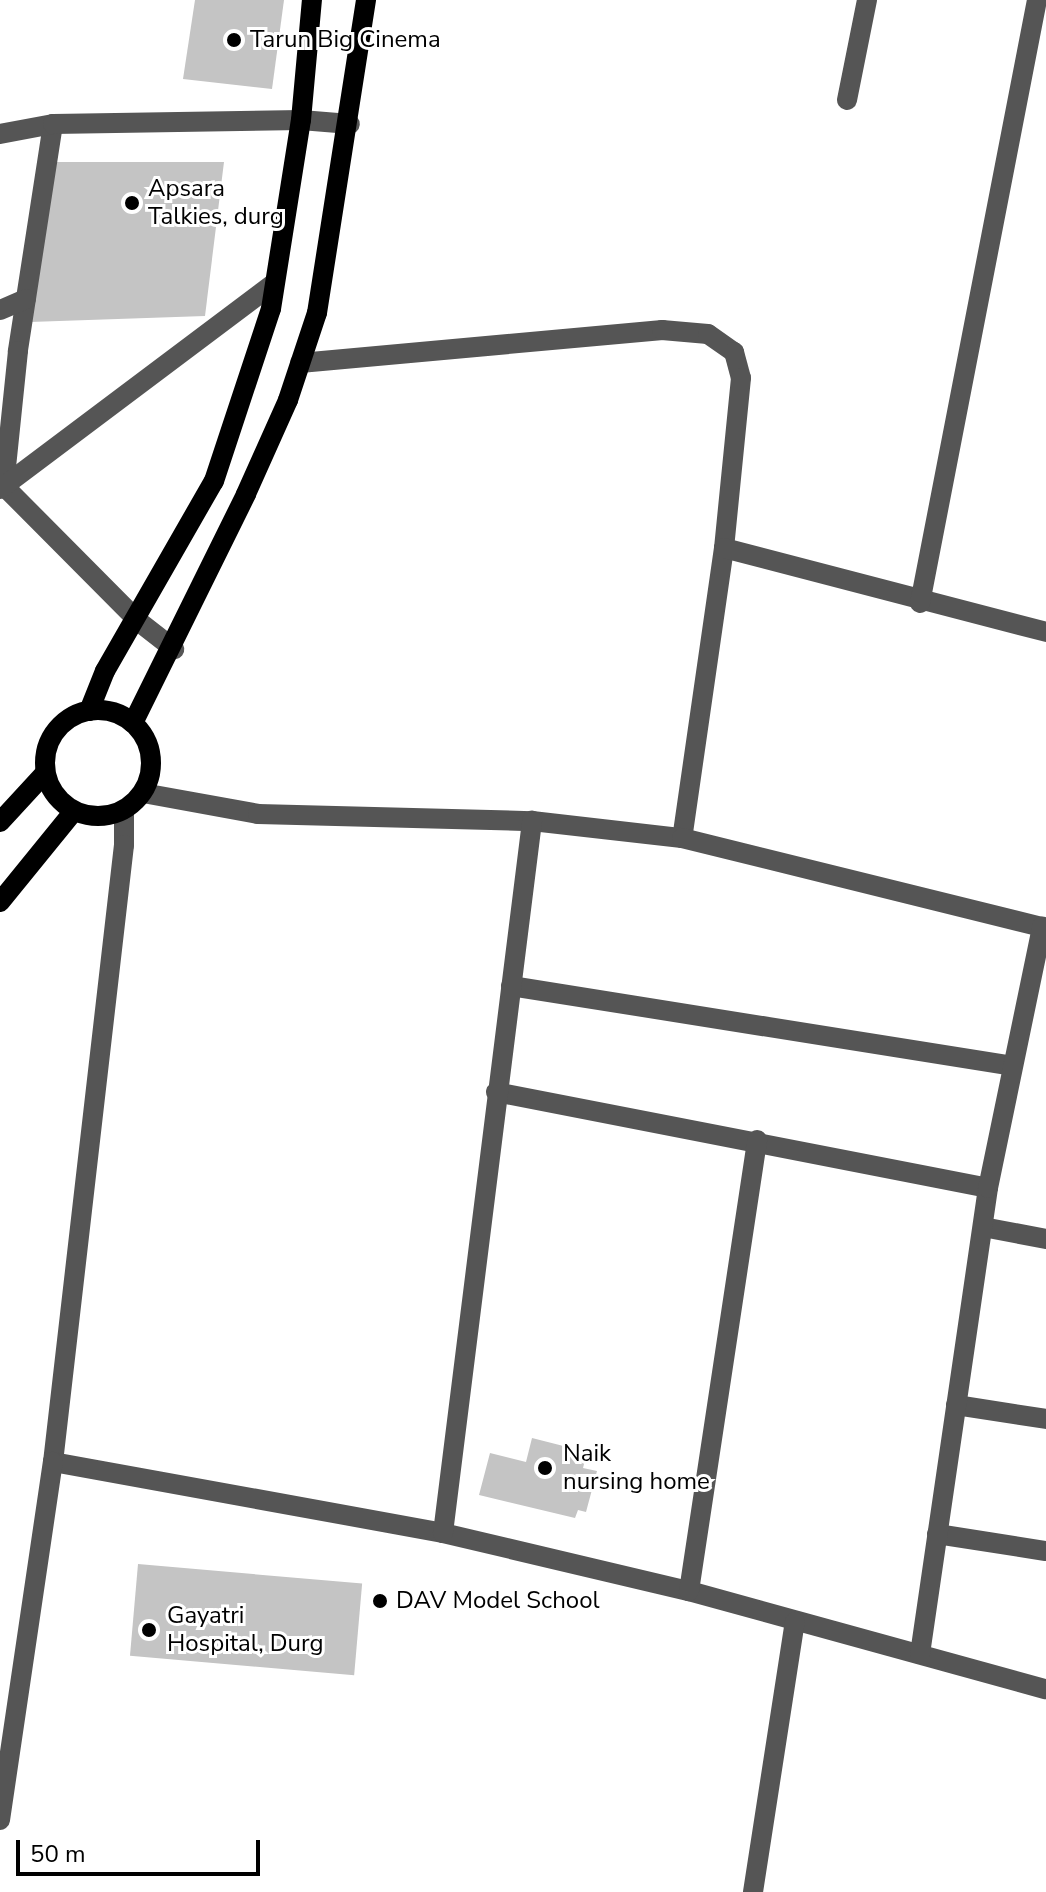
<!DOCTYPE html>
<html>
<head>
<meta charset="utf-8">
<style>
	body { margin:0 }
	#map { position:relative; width:1046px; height:1892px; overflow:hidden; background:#fff; font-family:"Nunito Sans",sans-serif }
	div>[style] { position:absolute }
	.building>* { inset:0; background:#c4c4c4; transform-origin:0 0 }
	.minor>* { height:20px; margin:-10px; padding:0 10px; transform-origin:10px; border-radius:10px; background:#555 }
	.major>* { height:20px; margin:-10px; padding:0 10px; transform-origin:10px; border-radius:10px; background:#000 }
	.major>.ring { margin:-10px; padding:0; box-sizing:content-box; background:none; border:20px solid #000; border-radius:50% }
	.dots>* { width:22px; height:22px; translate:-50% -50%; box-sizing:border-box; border:4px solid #fff; border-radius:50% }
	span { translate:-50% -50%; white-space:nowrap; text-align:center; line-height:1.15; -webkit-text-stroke:6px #fff; paint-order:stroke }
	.poi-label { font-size:24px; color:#000 }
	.left { translate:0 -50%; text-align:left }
	.scale { position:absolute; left:16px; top:1840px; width:244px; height:36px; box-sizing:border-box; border:4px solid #000; border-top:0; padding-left:10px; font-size:24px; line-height:28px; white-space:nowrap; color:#000; -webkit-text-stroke:6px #fff; paint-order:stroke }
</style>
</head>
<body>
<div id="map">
	<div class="building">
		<div style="clip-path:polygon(195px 0,284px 0,272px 89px,183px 79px)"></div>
		<div style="clip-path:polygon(50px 162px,224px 162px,205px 316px,30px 322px)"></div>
		<div style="clip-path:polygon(532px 1438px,587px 1452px,583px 1468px,597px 1471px,586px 1512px,578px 1510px,575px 1518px,479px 1495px,490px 1453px,526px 1462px)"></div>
		<div style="left:138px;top:1564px;width:225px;height:92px;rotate:5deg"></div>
	</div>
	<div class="minor">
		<div style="left:847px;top:100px;width:102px;rotate:-78.7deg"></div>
		<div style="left:53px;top:124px;width:230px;rotate:98.8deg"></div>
		<div style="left:18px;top:351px;width:136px;rotate:95.9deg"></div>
		<div style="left:4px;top:486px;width:190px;rotate:45.2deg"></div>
		<div style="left:138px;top:621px;width:46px;rotate:37.9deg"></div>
		<div style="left:0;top:134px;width:54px;rotate:-10.7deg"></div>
		<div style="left:53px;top:124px;width:248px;rotate:-0.9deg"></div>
		<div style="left:301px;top:120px;width:49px;rotate:4.7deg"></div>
		<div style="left:0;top:310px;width:28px;rotate:-23deg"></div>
		<div style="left:300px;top:363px;width:364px;rotate:-5.2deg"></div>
		<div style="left:662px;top:330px;width:46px;rotate:5deg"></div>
		<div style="left:708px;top:334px;width:32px;rotate:35deg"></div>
		<div style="left:734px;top:352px;width:27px;rotate:75deg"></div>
		<div style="left:741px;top:378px;width:171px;rotate:95.7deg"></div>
		<div style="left:724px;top:548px;width:293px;rotate:98.2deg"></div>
		<div style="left:0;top:489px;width:343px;rotate:-36.9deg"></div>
		<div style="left:724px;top:548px;width:333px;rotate:14.6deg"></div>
		<div style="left:920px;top:603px;width:614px;rotate:-79.02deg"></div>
		<div style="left:143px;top:793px;width:117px;rotate:10.3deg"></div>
		<div style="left:258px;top:814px;width:274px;rotate:1.5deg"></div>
		<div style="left:532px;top:821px;width:151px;rotate:6.5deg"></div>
		<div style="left:682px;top:838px;width:375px;rotate:13.9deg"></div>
		<div style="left:124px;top:810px;width:35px;rotate:90deg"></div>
		<div style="left:124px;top:845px;width:621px;rotate:96.56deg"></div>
		<div style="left:53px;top:1462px;width:396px;rotate:10.3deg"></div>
		<div style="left:443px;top:1533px;width:253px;rotate:13.3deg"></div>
		<div style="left:689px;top:1591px;width:370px;rotate:15.4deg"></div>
		<div style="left:511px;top:986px;width:508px;rotate:9.05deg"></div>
		<div style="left:496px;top:1092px;width:501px;rotate:11.04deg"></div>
		<div style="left:983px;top:1227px;width:64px;rotate:10.8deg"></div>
		<div style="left:956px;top:1405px;width:91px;rotate:8.8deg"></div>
		<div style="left:443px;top:1533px;width:718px;rotate:-82.87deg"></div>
		<div style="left:937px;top:1534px;width:110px;rotate:8.9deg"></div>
		<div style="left:689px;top:1591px;width:456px;rotate:-81.4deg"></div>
		<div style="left:920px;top:1654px;width:471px;rotate:-81.7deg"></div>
		<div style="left:988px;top:1188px;width:267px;rotate:-78.3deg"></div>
		<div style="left:0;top:1820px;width:362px;rotate:-81.6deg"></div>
		<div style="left:753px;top:1892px;width:273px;rotate:-81.2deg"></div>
	</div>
	<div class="major">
		<div class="ring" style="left:45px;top:710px;width:86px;height:86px"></div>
		<div style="left:89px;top:711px;width:43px;rotate:-68.2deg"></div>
		<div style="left:105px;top:671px;width:219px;rotate:-60.2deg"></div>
		<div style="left:214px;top:481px;width:181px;rotate:-71.7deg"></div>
		<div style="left:271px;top:309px;width:191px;rotate:-81deg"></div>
		<div style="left:301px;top:120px;width:121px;rotate:-84.8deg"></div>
		<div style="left:133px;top:723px;width:255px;rotate:-63.7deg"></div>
		<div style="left:246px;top:494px;width:103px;rotate:-65.9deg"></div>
		<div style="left:288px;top:400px;width:92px;rotate:-71.6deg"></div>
		<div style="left:317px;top:313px;width:317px;rotate:-81.1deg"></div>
		<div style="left:0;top:822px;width:67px;rotate:-47.4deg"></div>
		<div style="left:0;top:902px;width:117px;rotate:-50.9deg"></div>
	</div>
	<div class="dots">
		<div style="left:234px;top:40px;background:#000"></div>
		<div style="left:132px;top:203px;background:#000"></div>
		<div style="left:545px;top:1468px;background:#000"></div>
		<div style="left:380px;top:1601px;background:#000"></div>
		<div style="left:149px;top:1630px;background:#000"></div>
	</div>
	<div class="poi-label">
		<span class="left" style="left:250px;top:40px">Tarun Big Cinema</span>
		<span class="left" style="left:148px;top:203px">Apsara<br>Talkies, durg</span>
		<span class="left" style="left:563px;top:1468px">Naik<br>nursing home</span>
		<span class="left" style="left:396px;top:1601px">DAV Model School</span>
		<span class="left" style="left:167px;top:1630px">Gayatri<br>Hospital, Durg</span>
	</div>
	<div class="scale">50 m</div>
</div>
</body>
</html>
